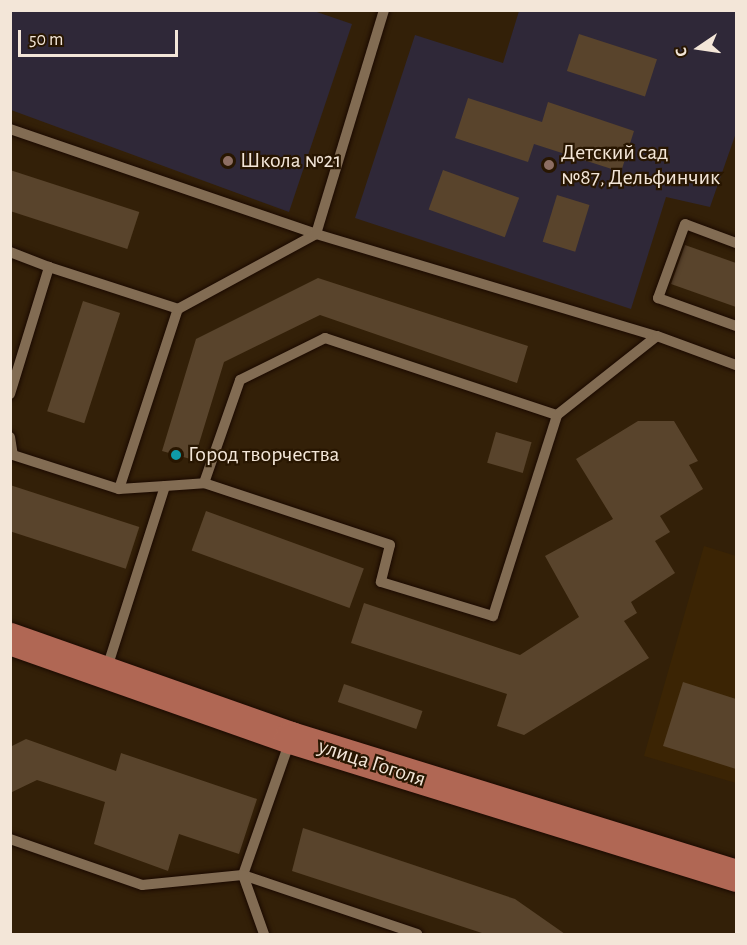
<!DOCTYPE html>
<html>
<head>
<meta charset="utf-8">
<style>
	body { margin:0 }
	#map { position:relative; width:747px; height:945px; overflow:hidden; background:#332008; font-family:"Alegreya Sans",sans-serif }
	div>[style] { position:absolute }
	.built>* { inset:0; background:#3b2404 }
	.education>* { inset:0; background:#2f2838 }
	.building>* { inset:0; background:#59442c; transform-origin:0 0 }
	.roads { filter:drop-shadow(0 0 2px #1a0900) drop-shadow(0 0 2px #1a0900) }
	.lane>* { height:10px; margin:-5px; padding:0 5px; transform-origin:5px; border-radius:5px; background:#826c53 }
	.primary>* { height:32px; margin:-16px; padding:0 16px; transform-origin:16px; border-radius:16px; background:#b06754 }
	.dots>* { width:16px; height:16px; translate:-50% -50%; box-sizing:border-box; border:3px solid #281601; border-radius:50% }
	span { translate:-50% -50%; white-space:nowrap; text-align:center; line-height:1.15; -webkit-text-stroke:4.5px #281601; paint-order:stroke }
	.poi-label { font-size:22px; color:#f3e6d8 }
	.left { translate:0 -50%; text-align:left }
	.street-label { font-size:22px; color:#f3e6d8 }
	.frame { position:absolute; inset:0; border:12px solid #f3e6d8; pointer-events:none }
	.north { position:absolute; left:669px; top:18px; width:60px; height:60px; -webkit-text-stroke:4px #281601; paint-order:stroke; rotate:257deg; font-size:16px; font-weight:700; line-height:24px; text-align:center; color:#f3e6d8 }
	.north::after { content:''; display:block; margin:auto; width:21px; height:27px; background:#f3e6d8; clip-path:polygon(50% 0,100% 100%,50% 72%,0 100%) }
	.scale { position:absolute; left:18px; top:30px; width:160px; height:27px; box-sizing:border-box; border:3px solid #f3e6d8; border-top:0; padding-left:8px; font-size:18px; line-height:21px; white-space:nowrap; color:#f3e6d8; -webkit-text-stroke:4px #281601; paint-order:stroke }
</style>
</head>
<body>
<div id="map">
	<div class="built">
		<div style="clip-path:polygon(704px 546px,736px 556px,736px 783px,644px 756px)"></div>
	</div>
	<div class="education">
		<div style="clip-path:polygon(311px 10px,352px 24px,289px 212px,11px 110px,11px 11px)"></div>
		<div style="clip-path:polygon(519px 11px,736px 11px,736px 133px,710px 207px,666px 197px,631px 309px,355px 218px,415px 35px,503px 63px)"></div>
	</div>
	<div class="building">
		<div style="left:579px;top:34px;width:82px;height:39px;rotate:18deg"></div>
		<div style="clip-path:polygon(468px 98px,542px 122px,548px 102px,634px 131px,621px 172px,534px 144px,528px 162px,455px 138px)"></div>
		<div style="left:10px;top:170px;width:136px;height:39px;rotate:18deg"></div>
		<div style="left:443px;top:170px;width:81px;height:42px;rotate:20deg"></div>
		<div style="left:557px;top:195px;width:34px;height:49px;rotate:17deg"></div>
		<div style="clip-path:polygon(685px 245px,736px 263px,736px 307px,671px 284px)"></div>
		<div style="clip-path:polygon(318px 278px,528px 346px,517px 383px,320px 315px,224px 362px,194px 460px,162px 451px,196px 339px)"></div>
		<div style="left:83px;top:301px;width:39px;height:116px;rotate:18deg"></div>
		<div style="clip-path:polygon(638px 421px,674px 421px,698px 461px,689px 465px,703px 489px,660px 516px,670px 532px,655px 541px,675px 573px,631px 602px,637px 613px,624px 621px,649px 658px,524px 735px,497px 726px,507px 694px,351px 643px,364px 603px,520px 655px,579px 617px,545px 556px,613px 519px,576px 459px)"></div>
		<div style="left:496px;top:432px;width:37px;height:32px;rotate:16deg"></div>
		<div style="left:10px;top:485px;width:136px;height:44px;rotate:18deg"></div>
		<div style="left:206px;top:511px;width:168px;height:42px;rotate:20deg"></div>
		<div style="clip-path:polygon(683px 682px,736px 699px,736px 769px,663px 746px)"></div>
		<div style="left:344px;top:684px;width:83px;height:19px;rotate:19deg"></div>
		<div style="clip-path:polygon(26px 739px,116px 771px,121px 753px,257px 799px,239px 854px,179px 834px,168px 871px,94px 844px,105px 802px,37px 780px,10px 793px,10px 747px)"></div>
		<div style="clip-path:polygon(303px 828px,515px 899px,565px 934px,485px 934px,292px 871px)"></div>
	</div>
	<div class="roads">
		<div class="lane">
			<div style="left:10px;top:129px;width:324px;rotate:18.9deg"></div>
			<div style="left:316px;top:234px;width:356px;rotate:16.7deg"></div>
			<div style="left:736px;top:243px;width:54px;rotate:-159.6deg"></div>
			<div style="left:685px;top:224px;width:79px;rotate:110deg"></div>
			<div style="left:658px;top:298px;width:83px;rotate:19.7deg"></div>
			<div style="left:10px;top:252px;width:42px;rotate:21deg"></div>
			<div style="left:10px;top:394px;width:133px;rotate:-72.9deg"></div>
			<div style="left:49px;top:267px;width:136px;rotate:18deg"></div>
			<div style="left:10px;top:437px;width:18px;rotate:81deg"></div>
			<div style="left:13px;top:455px;width:111px;rotate:17.8deg"></div>
			<div style="left:119px;top:489px;width:189px;rotate:-71.9deg"></div>
			<div style="left:178px;top:309px;width:157px;rotate:-28.5deg"></div>
			<div style="left:316px;top:234px;width:234px;rotate:-73.1deg"></div>
			<div style="left:204px;top:483px;width:109px;rotate:-70.7deg"></div>
			<div style="left:240px;top:380px;width:95px;rotate:-26.3deg"></div>
			<div style="left:325px;top:338px;width:244px;rotate:18.4deg"></div>
			<div style="left:557px;top:415px;width:127px;rotate:-38.3deg"></div>
			<div style="left:657px;top:336px;width:84px;rotate:20.2deg"></div>
			<div style="left:119px;top:489px;width:46px;rotate:-3.7deg"></div>
			<div style="left:106px;top:671px;width:194px;rotate:-72.3deg"></div>
			<div style="left:165px;top:486px;width:39px;rotate:-4deg"></div>
			<div style="left:204px;top:483px;width:196px;rotate:18.4deg"></div>
			<div style="left:390px;top:545px;width:38px;rotate:104deg"></div>
			<div style="left:381px;top:582px;width:117px;rotate:16.9deg"></div>
			<div style="left:493px;top:616px;width:211px;rotate:-72.3deg"></div>
			<div style="left:10px;top:839px;width:140px;rotate:19.2deg"></div>
			<div style="left:142px;top:885px;width:101px;rotate:-5.7deg"></div>
			<div style="left:243px;top:875px;width:142px;rotate:-70.7deg"></div>
			<div style="left:243px;top:875px;width:184px;rotate:18.7deg"></div>
			<div style="left:243px;top:875px;width:63px;rotate:70.4deg"></div>
		</div>
		<div class="primary">
			<div style="left:10px;top:639px;width:298px;rotate:19.4deg"></div>
			<div style="left:291px;top:738px;width:466px;rotate:17.2deg"></div>
		</div>
	</div>
	<div class="dots">
		<div style="left:228px;top:161px;background:#8d6e63"></div>
		<div style="left:549px;top:165px;background:#8d6e63"></div>
		<div style="left:176px;top:455px;background:#0f9aa8"></div>
	</div>
	<div class="poi-label">
		<span class="left" style="left:561px;top:165px">Детский сад<br>№87, Дельфинчик</span>
		<span class="left" style="left:240px;top:161px">Школа №21</span>
		<span class="left" style="left:188px;top:455px">Город творчества</span>
	</div>
	<div class="street-label">
		<span style="left:372px;top:763px;rotate:18deg">улица Гоголя</span>
	</div>
	<div class="frame"></div>
	<div class="north">С</div>
	<div class="scale">50 m</div>
</div>
</body>
</html>
